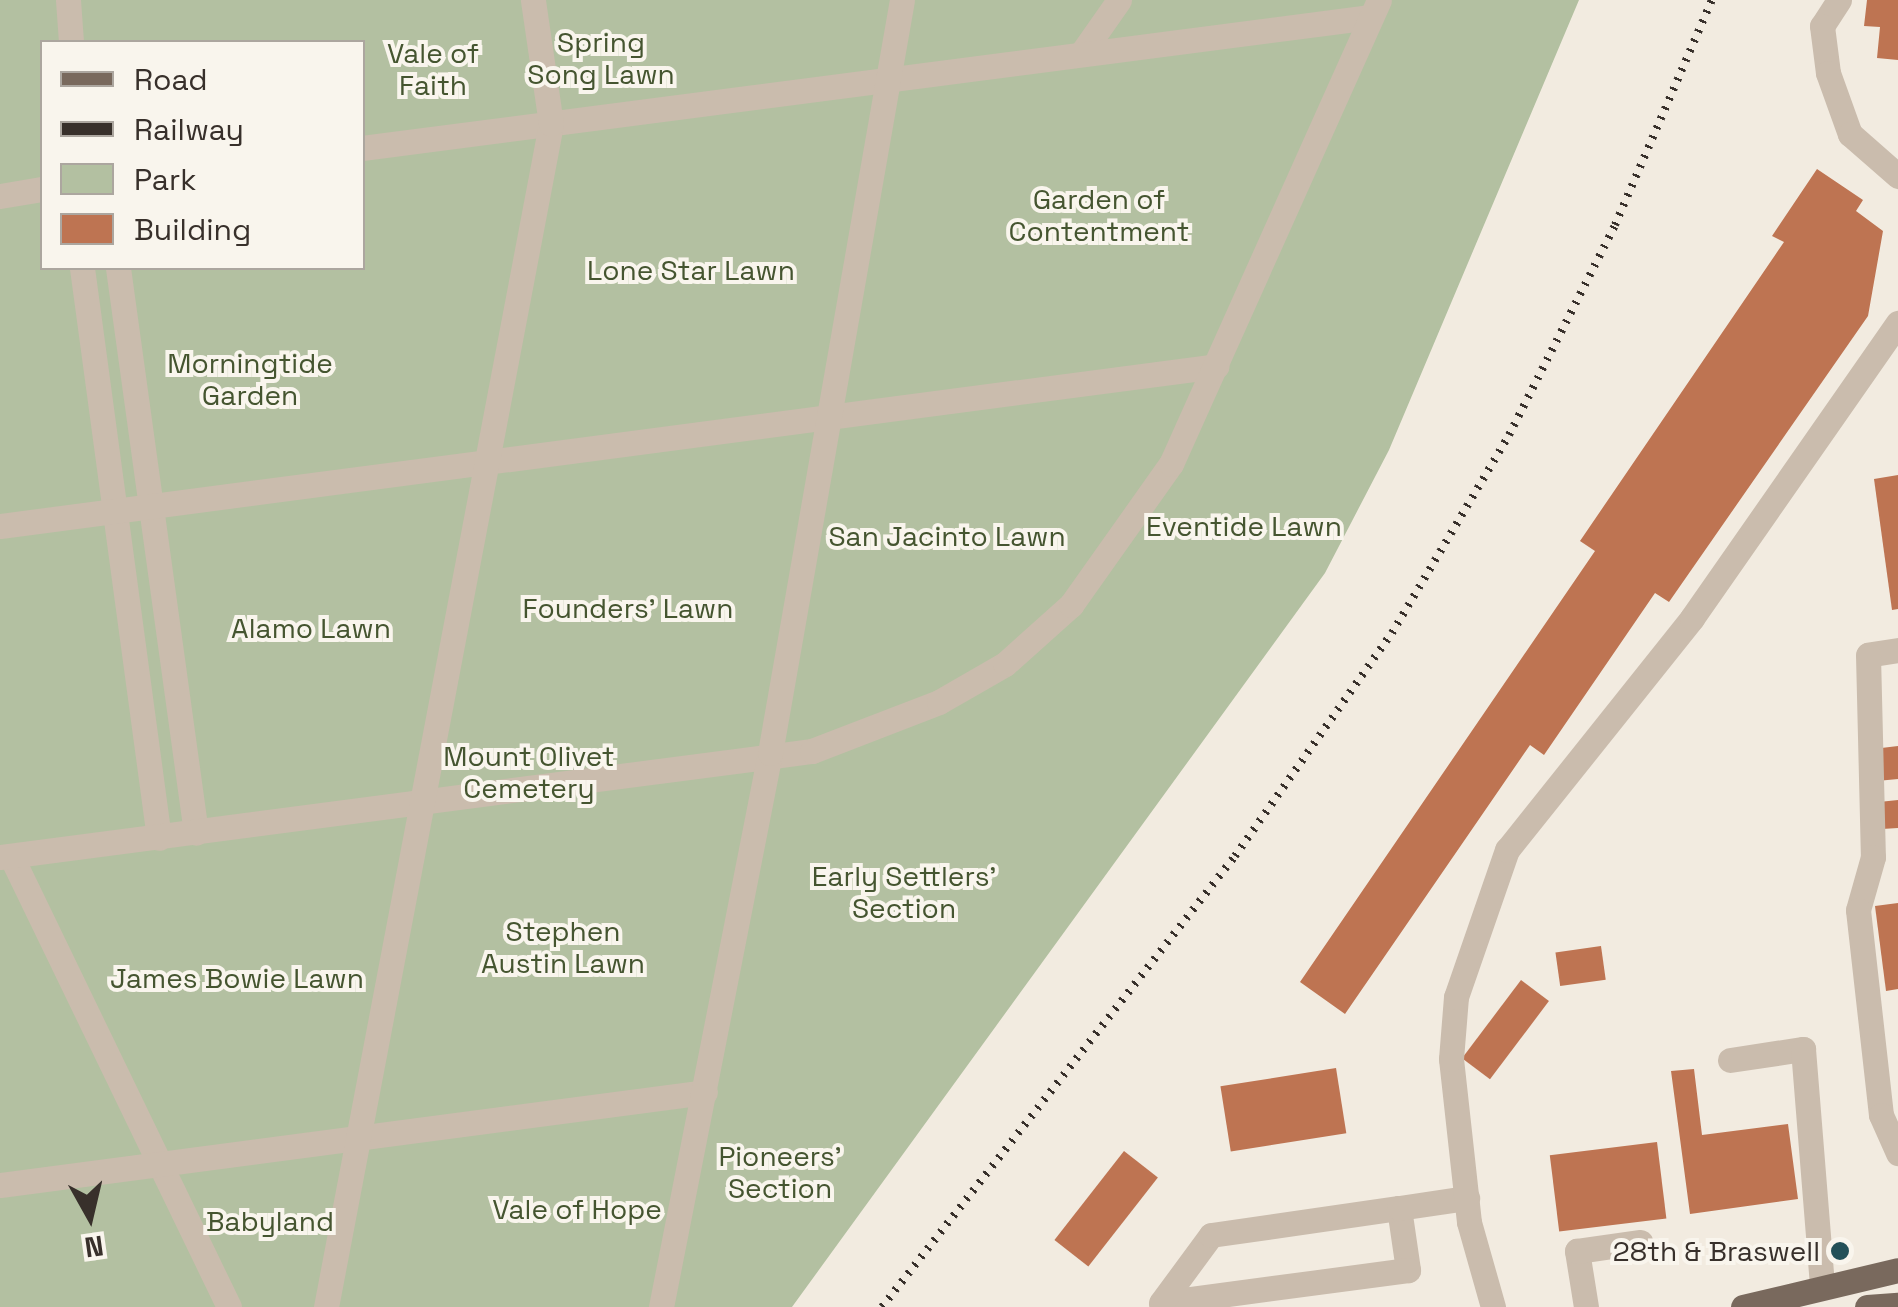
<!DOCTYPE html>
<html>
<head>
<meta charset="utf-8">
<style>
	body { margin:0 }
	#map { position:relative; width:1898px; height:1307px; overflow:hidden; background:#f2ebe0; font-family:"Space Grotesk",sans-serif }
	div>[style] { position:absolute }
	.green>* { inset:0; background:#b3c0a1 }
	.building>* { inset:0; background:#be7452; transform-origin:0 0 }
	.minor>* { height:25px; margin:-12.5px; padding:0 12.5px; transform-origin:12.5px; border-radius:12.5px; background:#cabcad }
	.major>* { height:25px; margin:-12.5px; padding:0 12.5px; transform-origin:12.5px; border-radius:12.5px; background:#79695d }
	.rail>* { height:8px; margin-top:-4px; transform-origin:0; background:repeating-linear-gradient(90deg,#38302b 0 2.5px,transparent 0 10.5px) }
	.dots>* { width:28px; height:28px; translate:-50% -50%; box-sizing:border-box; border:5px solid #f9f5ed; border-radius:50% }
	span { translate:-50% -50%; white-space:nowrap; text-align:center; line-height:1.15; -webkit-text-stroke:8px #f9f5ed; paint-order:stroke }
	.park-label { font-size:28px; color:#455530 }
	.poi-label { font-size:28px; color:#38302b }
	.right { translate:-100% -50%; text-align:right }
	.legend { position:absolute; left:40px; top:40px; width:325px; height:230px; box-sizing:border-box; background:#f9f5ed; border:2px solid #aca69f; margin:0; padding:12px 18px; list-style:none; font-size:30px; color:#38302b }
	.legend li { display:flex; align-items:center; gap:20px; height:50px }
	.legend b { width:50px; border:2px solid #aca69f }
	.north { position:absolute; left:40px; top:1167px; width:100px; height:100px; -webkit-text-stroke:8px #f9f5ed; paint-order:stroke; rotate:172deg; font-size:28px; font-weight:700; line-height:40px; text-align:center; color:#38302b }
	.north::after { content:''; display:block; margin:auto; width:35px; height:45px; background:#38302b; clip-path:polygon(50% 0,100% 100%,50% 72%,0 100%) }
</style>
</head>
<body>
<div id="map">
	<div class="green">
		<div style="clip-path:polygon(evenodd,0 0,1579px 0,1389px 450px,1325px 573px,792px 1307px,0 1307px,0 0,42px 42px,362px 42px,362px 268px,42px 268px,42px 42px)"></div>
	</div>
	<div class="building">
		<div style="clip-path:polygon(1867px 0,1898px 0,1898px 60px,1877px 58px,1880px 27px,1864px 26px)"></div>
		<div style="clip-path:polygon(1817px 169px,1863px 200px,1856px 211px,1883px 231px,1868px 316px,1669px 602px,1655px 593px,1544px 755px,1530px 745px,1345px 1014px,1300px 982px,1595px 551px,1580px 541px,1784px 242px,1772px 236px)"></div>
		<div style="clip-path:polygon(1898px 475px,1898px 609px,1892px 610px,1874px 479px)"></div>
		<div style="clip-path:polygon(1898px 746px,1898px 779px,1877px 781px,1873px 749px)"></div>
		<div style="clip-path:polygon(1898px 800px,1898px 828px,1882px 829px,1879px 802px)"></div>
		<div style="clip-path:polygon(1898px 903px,1898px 989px,1886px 991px,1875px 906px)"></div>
		<div style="left:1601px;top:946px;width:34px;height:46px;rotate:82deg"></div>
		<div style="left:1521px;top:980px;width:35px;height:98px;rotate:37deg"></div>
		<div style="left:1336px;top:1068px;width:66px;height:117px;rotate:81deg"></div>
		<div style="clip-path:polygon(1694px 1069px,1702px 1135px,1788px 1124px,1798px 1199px,1690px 1214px,1671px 1071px)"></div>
		<div style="left:1657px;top:1142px;width:77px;height:108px;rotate:83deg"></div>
		<div style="left:1124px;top:1151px;width:43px;height:113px;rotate:38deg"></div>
	</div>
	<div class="minor">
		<div style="left:68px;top:0;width:42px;rotate:85.9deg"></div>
		<div style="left:1839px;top:0;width:31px;rotate:123deg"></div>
		<div style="left:1822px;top:26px;width:47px;rotate:82.7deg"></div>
		<div style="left:1828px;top:73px;width:65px;rotate:70.2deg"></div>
		<div style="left:1850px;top:134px;width:64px;rotate:41.2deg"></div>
		<div style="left:1084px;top:50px;width:61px;rotate:-55deg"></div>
		<div style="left:362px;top:148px;width:1017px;rotate:-7.4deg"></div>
		<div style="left:0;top:196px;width:43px;rotate:-9.5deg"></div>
		<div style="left:82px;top:268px;width:575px;rotate:82.31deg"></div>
		<div style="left:118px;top:268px;width:570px;rotate:82.14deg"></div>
		<div style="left:0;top:526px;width:1227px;rotate:-7.49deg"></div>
		<div style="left:1898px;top:650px;width:30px;rotate:171deg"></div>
		<div style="left:1868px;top:655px;width:202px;rotate:88.6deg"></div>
		<div style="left:1873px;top:857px;width:55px;rotate:105.8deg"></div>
		<div style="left:1858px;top:910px;width:206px;rotate:83.6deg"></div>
		<div style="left:1881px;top:1115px;width:42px;rotate:65.9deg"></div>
		<div style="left:11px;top:856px;width:501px;rotate:64.2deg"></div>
		<div style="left:0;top:857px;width:819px;rotate:-7.44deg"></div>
		<div style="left:812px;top:751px;width:136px;rotate:-21.1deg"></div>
		<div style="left:939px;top:702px;width:76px;rotate:-29.9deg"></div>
		<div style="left:1005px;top:664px;width:89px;rotate:-41.8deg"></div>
		<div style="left:1071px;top:605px;width:173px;rotate:-54.7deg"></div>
		<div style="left:1171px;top:464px;width:508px;rotate:-65.85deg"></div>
		<div style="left:1730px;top:1060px;width:74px;rotate:-8.6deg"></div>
		<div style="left:1803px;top:1049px;width:236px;rotate:85.4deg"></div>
		<div style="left:0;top:1185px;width:711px;rotate:-7.51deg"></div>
		<div style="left:1399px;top:1208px;width:63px;rotate:81.7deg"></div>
		<div style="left:1408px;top:1270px;width:249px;rotate:172.4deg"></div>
		<div style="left:1161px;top:1303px;width:84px;rotate:-53.7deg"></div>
		<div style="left:1211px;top:1235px;width:190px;rotate:-8.2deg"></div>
		<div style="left:1399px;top:1208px;width:69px;rotate:-8.4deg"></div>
		<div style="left:326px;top:1307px;width:1204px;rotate:-79.23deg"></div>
		<div style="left:551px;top:124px;width:125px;rotate:-98.3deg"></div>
		<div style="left:661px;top:1307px;width:565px;rotate:-78.87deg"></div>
		<div style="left:770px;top:753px;width:764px;rotate:-80.06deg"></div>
		<div style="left:1493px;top:1307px;width:88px;rotate:-105.8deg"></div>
		<div style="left:1469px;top:1222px;width:164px;rotate:-96.3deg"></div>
		<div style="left:1451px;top:1059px;width:62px;rotate:-85.4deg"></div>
		<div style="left:1456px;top:997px;width:156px;rotate:-70.9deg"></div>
		<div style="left:1507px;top:850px;width:297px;rotate:-51.4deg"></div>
		<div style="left:1692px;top:618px;width:360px;rotate:-55.1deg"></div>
		<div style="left:1586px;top:1307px;width:57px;rotate:-99.1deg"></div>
		<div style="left:1577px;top:1251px;width:64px;rotate:-8.1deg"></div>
	</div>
	<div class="major">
		<div style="left:1743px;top:1307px;width:159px;rotate:-13.4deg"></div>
		<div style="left:1867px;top:1307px;width:31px;rotate:-4deg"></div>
	</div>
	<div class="rail">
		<div style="left:882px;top:1307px;width:573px;rotate:-51.95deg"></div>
		<div style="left:1235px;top:856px;width:273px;rotate:-54.9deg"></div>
		<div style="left:1392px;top:633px;width:230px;rotate:-59.4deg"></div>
		<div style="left:1509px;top:435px;width:235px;rotate:-63.2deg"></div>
		<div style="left:1615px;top:225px;width:245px;rotate:-66.7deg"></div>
	</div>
	<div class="dots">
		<div style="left:1840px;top:1251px;background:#235058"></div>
	</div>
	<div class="park-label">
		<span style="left:601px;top:58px">Spring<br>Song Lawn</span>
		<span style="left:433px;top:69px">Vale of<br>Faith</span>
		<span style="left:1099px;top:215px">Garden of<br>Contentment</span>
		<span style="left:691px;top:270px">Lone Star Lawn</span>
		<span style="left:250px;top:379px">Morningtide<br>Garden</span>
		<span style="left:1244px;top:526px">Eventide Lawn</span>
		<span style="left:947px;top:536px">San Jacinto Lawn</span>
		<span style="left:628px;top:608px">Founders’ Lawn</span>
		<span style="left:311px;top:628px">Alamo Lawn</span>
		<span style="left:529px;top:772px">Mount Olivet<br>Cemetery</span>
		<span style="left:904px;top:892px">Early Settlers’<br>Section</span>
		<span style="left:563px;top:947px">Stephen<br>Austin Lawn</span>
		<span style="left:237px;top:978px">James Bowie Lawn</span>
		<span style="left:780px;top:1172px">Pioneers’<br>Section</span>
		<span style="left:577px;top:1209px">Vale of Hope</span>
		<span style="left:270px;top:1221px">Babyland</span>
	</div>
	<div class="poi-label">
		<span class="right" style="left:1820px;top:1251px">28th &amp; Braswell</span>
	</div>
	<ul class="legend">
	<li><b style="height:12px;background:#79695d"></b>Road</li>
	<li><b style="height:12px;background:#38302b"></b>Railway</li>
	<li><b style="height:28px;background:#b3c0a1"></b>Park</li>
	<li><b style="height:28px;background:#be7452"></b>Building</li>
	</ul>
	<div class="north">N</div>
</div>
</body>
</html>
